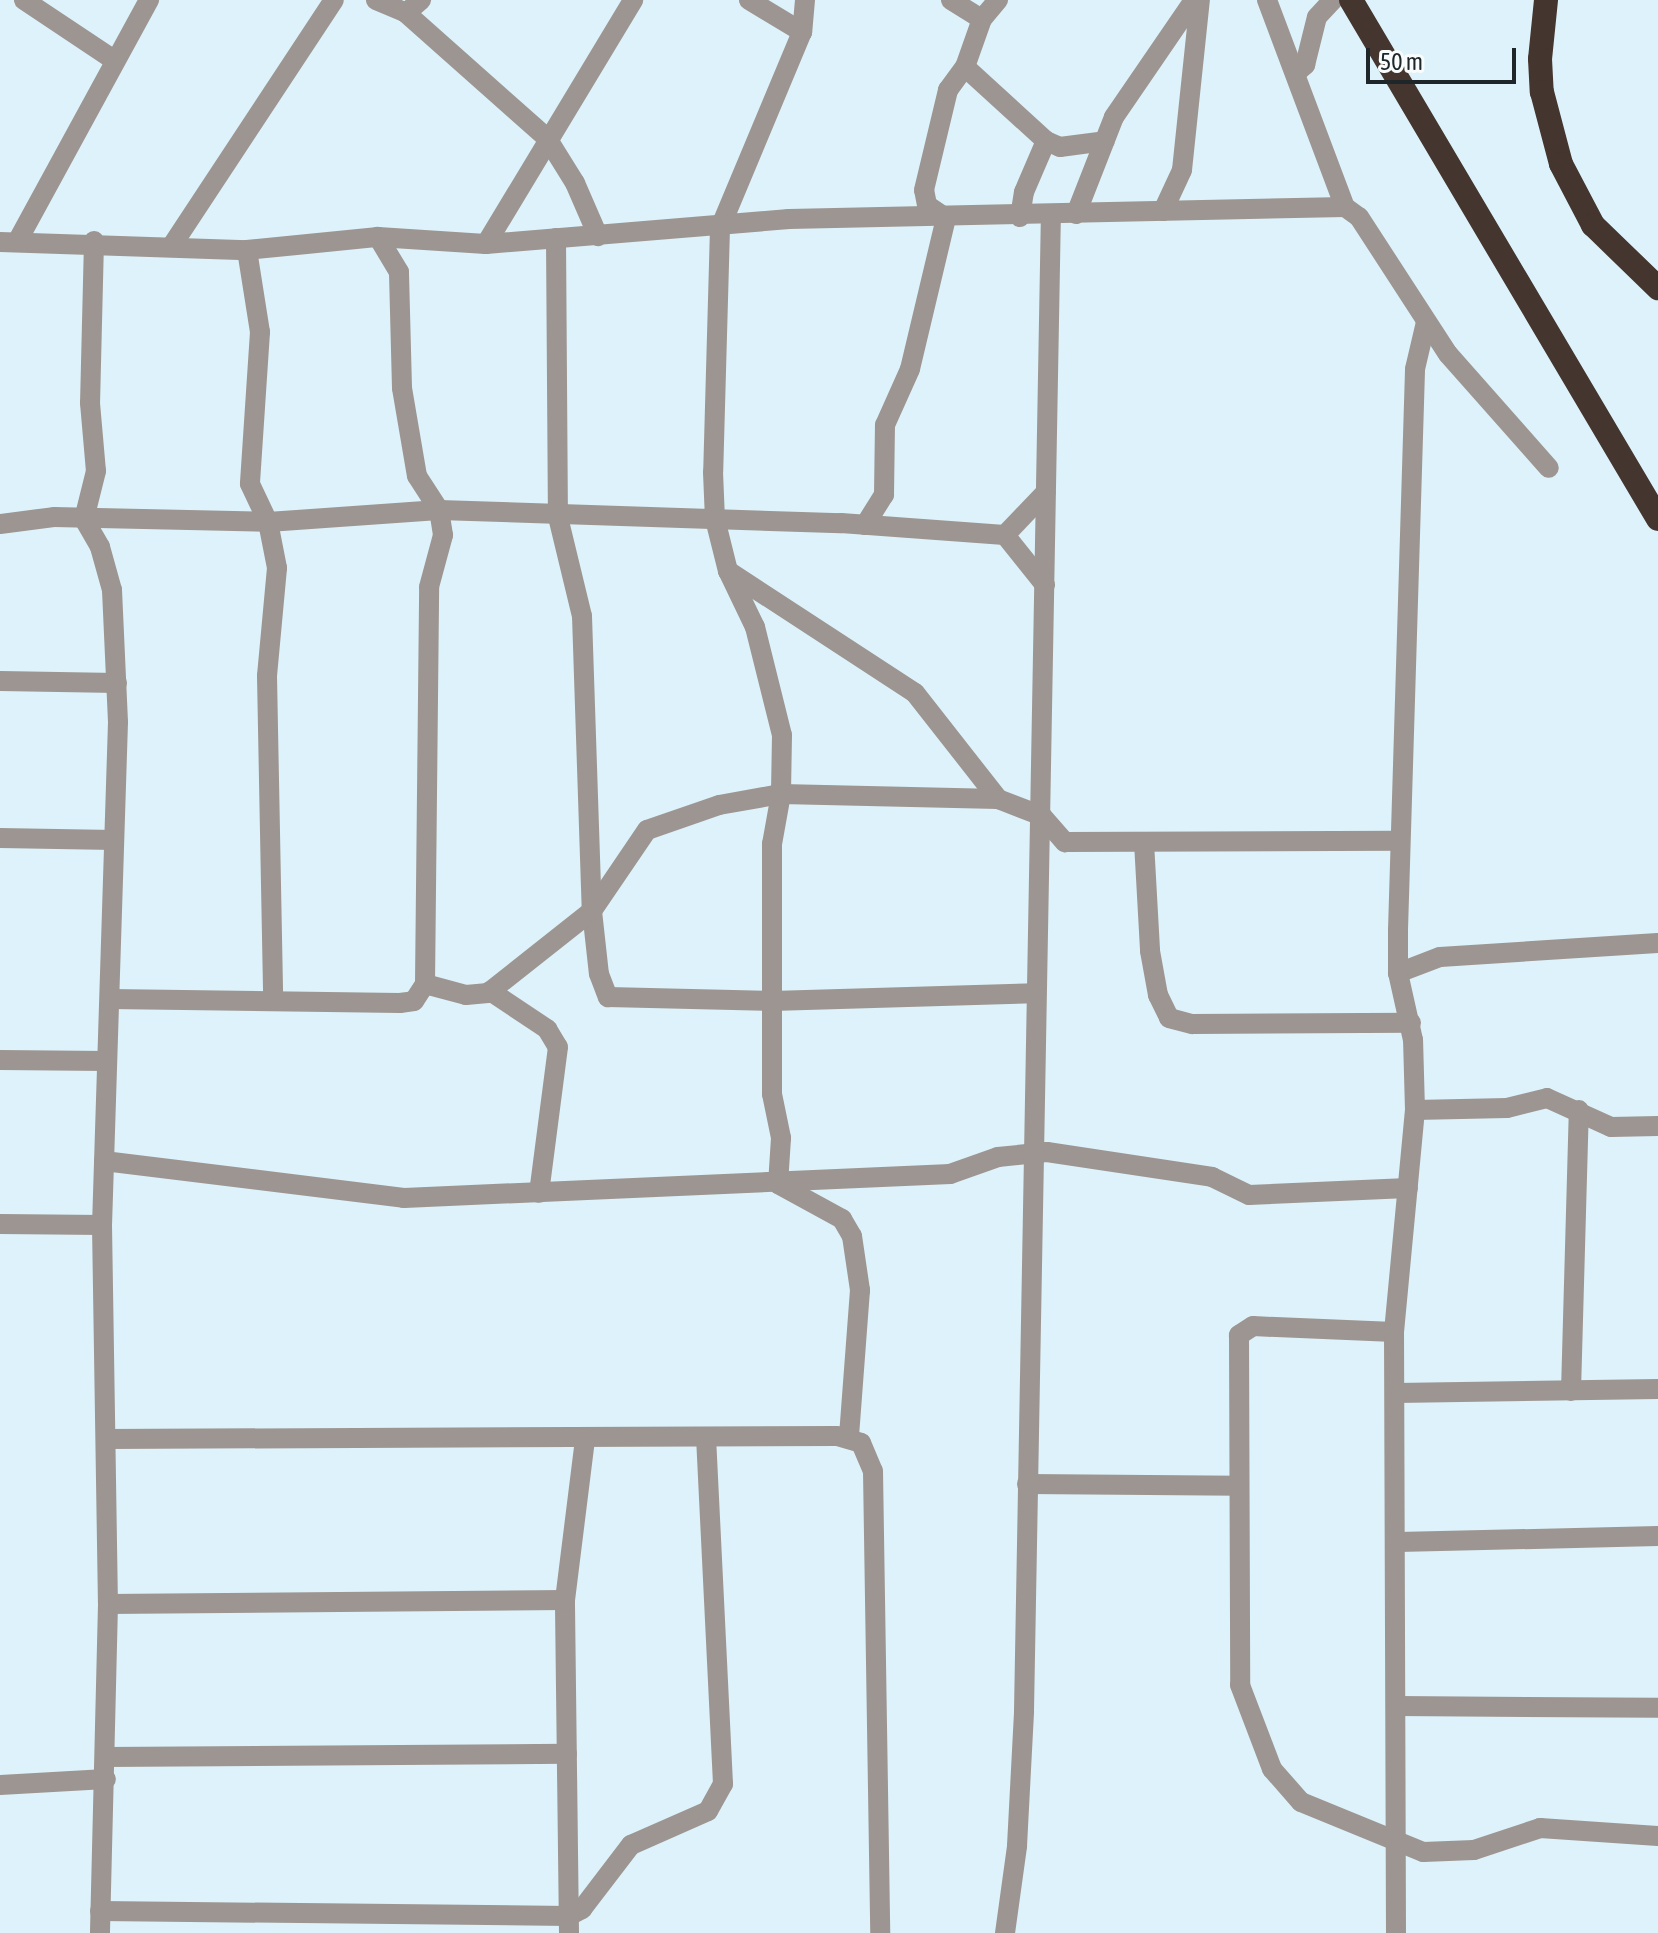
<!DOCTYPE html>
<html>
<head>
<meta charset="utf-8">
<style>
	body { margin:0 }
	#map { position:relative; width:1658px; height:1933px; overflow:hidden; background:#ddf2fa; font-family:"Asap Condensed",sans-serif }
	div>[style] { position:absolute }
	.minor>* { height:20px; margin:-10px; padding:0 10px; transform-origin:10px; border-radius:10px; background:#9d9591 }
	.highway>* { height:24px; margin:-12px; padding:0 12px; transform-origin:12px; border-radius:12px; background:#44352e }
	span { translate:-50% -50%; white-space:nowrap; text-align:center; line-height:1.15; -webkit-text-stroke:6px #f8fcfd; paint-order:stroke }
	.scale { position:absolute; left:1366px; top:48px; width:150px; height:36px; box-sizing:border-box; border:4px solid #1e2629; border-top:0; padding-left:10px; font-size:24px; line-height:28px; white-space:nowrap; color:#1e2629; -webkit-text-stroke:6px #f8fcfd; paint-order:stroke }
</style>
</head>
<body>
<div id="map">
	<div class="minor">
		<div style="left:24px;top:0;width:108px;rotate:33.7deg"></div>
		<div style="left:376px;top:0;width:33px;rotate:23deg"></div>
		<div style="left:406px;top:13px;width:20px;rotate:-41deg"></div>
		<div style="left:749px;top:0;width:62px;rotate:31.1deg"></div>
		<div style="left:805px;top:0;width:32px;rotate:95deg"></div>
		<div style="left:802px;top:32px;width:212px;rotate:112.7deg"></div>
		<div style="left:720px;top:228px;width:244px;rotate:91.6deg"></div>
		<div style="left:713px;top:472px;width:47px;rotate:87.6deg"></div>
		<div style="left:715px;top:519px;width:54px;rotate:76deg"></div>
		<div style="left:728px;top:571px;width:62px;rotate:64.3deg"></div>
		<div style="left:755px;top:627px;width:111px;rotate:76deg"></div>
		<div style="left:782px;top:735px;width:59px;rotate:91deg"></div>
		<div style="left:781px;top:794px;width:51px;rotate:100.2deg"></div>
		<div style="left:772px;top:844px;width:250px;rotate:90deg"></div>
		<div style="left:772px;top:1094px;width:45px;rotate:78.4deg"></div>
		<div style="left:781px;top:1138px;width:46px;rotate:93.7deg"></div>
		<div style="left:778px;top:1184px;width:73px;rotate:28.7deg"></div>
		<div style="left:842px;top:1219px;width:20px;rotate:60deg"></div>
		<div style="left:852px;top:1236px;width:55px;rotate:81.6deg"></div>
		<div style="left:860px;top:1290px;width:148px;rotate:94.3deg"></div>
		<div style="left:951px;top:0;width:36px;rotate:32deg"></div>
		<div style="left:1267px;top:0;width:221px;rotate:69.4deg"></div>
		<div style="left:1345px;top:207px;width:17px;rotate:36deg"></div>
		<div style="left:1359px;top:217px;width:163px;rotate:57deg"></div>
		<div style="left:1448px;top:354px;width:152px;rotate:48.5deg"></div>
		<div style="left:406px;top:13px;width:188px;rotate:41.6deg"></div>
		<div style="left:547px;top:138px;width:53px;rotate:58.1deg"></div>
		<div style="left:575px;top:183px;width:58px;rotate:66.5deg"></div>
		<div style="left:965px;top:67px;width:110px;rotate:42.4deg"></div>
		<div style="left:1046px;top:141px;width:15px;rotate:23deg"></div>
		<div style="left:1060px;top:147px;width:45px;rotate:-7.6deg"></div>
		<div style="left:1297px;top:72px;width:11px;rotate:-41deg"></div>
		<div style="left:1305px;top:65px;width:49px;rotate:-76deg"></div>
		<div style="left:1317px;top:17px;width:23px;rotate:-47deg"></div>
		<div style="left:1163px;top:211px;width:45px;rotate:-65.1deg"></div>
		<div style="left:1182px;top:170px;width:171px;rotate:-84deg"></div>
		<div style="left:1076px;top:214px;width:104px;rotate:-68.6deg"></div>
		<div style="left:1114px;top:117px;width:142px;rotate:-55.6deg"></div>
		<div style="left:1020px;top:217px;width:25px;rotate:-81deg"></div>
		<div style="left:1024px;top:192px;width:56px;rotate:-66.7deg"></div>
		<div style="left:556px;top:238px;width:279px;rotate:89.6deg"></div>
		<div style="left:558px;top:517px;width:102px;rotate:76.4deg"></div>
		<div style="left:582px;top:616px;width:295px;rotate:88.1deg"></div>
		<div style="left:592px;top:911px;width:63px;rotate:83.7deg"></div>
		<div style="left:599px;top:974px;width:25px;rotate:69deg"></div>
		<div style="left:608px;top:997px;width:164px;rotate:1.4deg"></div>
		<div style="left:772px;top:1001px;width:264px;rotate:-1.7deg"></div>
		<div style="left:94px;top:241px;width:162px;rotate:91.4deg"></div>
		<div style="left:90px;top:403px;width:68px;rotate:85deg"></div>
		<div style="left:96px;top:471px;width:49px;rotate:104deg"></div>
		<div style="left:84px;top:519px;width:32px;rotate:60deg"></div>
		<div style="left:100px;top:547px;width:45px;rotate:74.4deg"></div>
		<div style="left:112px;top:590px;width:132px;rotate:87.4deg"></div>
		<div style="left:118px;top:722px;width:503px;rotate:91.82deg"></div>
		<div style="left:102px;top:1225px;width:379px;rotate:89.1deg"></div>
		<div style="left:108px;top:1604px;width:329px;rotate:91.4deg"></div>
		<div style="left:0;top:242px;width:247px;rotate:1.9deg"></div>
		<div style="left:247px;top:250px;width:132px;rotate:-5.7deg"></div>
		<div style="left:378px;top:237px;width:108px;rotate:3.7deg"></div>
		<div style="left:486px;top:244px;width:304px;rotate:-4.7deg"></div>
		<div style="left:789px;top:219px;width:556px;rotate:-1.24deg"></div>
		<div style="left:17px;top:242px;width:276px;rotate:-61.4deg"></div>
		<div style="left:173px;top:244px;width:292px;rotate:-56.6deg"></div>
		<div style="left:486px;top:244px;width:285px;rotate:-58.9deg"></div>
		<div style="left:247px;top:250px;width:83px;rotate:81deg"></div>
		<div style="left:260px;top:332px;width:152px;rotate:93.8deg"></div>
		<div style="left:250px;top:484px;width:42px;rotate:64.7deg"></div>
		<div style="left:268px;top:522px;width:47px;rotate:78.9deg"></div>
		<div style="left:277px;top:568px;width:108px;rotate:95.3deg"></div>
		<div style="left:267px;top:676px;width:325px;rotate:88.9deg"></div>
		<div style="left:0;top:524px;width:54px;rotate:-7.4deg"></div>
		<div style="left:54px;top:517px;width:214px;rotate:1.3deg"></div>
		<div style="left:268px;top:522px;width:171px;rotate:-4deg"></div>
		<div style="left:439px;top:510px;width:402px;rotate:1.9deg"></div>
		<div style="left:841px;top:523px;width:164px;rotate:4.2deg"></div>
		<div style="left:1005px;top:535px;width:64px;rotate:51.3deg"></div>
		<div style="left:865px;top:525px;width:36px;rotate:-58deg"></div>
		<div style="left:884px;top:495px;width:70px;rotate:-89.2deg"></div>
		<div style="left:885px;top:425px;width:61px;rotate:-65.9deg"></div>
		<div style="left:910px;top:369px;width:155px;rotate:-76.6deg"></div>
		<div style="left:946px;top:218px;width:23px;rotate:-146deg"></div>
		<div style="left:927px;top:205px;width:15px;rotate:-101deg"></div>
		<div style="left:924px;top:190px;width:103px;rotate:-76.5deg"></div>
		<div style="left:948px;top:90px;width:29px;rotate:-54deg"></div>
		<div style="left:965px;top:67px;width:51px;rotate:-70.5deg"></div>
		<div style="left:982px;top:19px;width:25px;rotate:-50deg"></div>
		<div style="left:1005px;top:535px;width:59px;rotate:-46.4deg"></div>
		<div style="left:728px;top:571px;width:223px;rotate:33.1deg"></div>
		<div style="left:915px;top:693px;width:135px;rotate:51.9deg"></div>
		<div style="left:998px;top:799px;width:47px;rotate:21.1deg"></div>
		<div style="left:1042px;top:816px;width:35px;rotate:49deg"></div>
		<div style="left:1065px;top:842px;width:334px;rotate:-0.2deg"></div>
		<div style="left:0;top:681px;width:117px;rotate:1deg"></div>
		<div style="left:0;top:838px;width:114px;rotate:1deg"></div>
		<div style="left:1144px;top:842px;width:109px;rotate:86.8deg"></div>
		<div style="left:1150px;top:951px;width:45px;rotate:79.7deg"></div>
		<div style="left:1158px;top:995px;width:25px;rotate:64deg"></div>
		<div style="left:1169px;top:1018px;width:24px;rotate:15deg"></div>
		<div style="left:1192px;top:1024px;width:219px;rotate:-0.3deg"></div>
		<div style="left:1398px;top:973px;width:45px;rotate:-20.9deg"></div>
		<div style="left:1440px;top:957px;width:218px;rotate:-3.7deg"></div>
		<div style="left:425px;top:984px;width:42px;rotate:15deg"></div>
		<div style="left:466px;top:995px;width:22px;rotate:-5deg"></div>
		<div style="left:488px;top:993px;width:132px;rotate:-38.3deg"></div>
		<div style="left:592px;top:911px;width:98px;rotate:-55.8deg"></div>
		<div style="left:647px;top:830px;width:76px;rotate:-19.1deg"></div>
		<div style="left:719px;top:805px;width:63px;rotate:-10.1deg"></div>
		<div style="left:781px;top:794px;width:217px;rotate:1.3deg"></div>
		<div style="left:490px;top:991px;width:69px;rotate:33.7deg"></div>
		<div style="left:547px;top:1029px;width:21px;rotate:59deg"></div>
		<div style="left:558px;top:1047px;width:147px;rotate:97.4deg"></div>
		<div style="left:110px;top:999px;width:290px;rotate:0.8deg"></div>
		<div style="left:400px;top:1003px;width:14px;rotate:-8deg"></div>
		<div style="left:414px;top:1001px;width:20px;rotate:-57deg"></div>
		<div style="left:425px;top:984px;width:397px;rotate:-89.4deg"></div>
		<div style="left:429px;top:587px;width:54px;rotate:-74.9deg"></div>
		<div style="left:443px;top:535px;width:25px;rotate:-99deg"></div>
		<div style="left:439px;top:510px;width:40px;rotate:-122.9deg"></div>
		<div style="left:417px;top:476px;width:89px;rotate:-99.7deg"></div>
		<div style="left:402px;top:388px;width:116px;rotate:-91.5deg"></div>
		<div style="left:399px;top:272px;width:41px;rotate:-121deg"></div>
		<div style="left:0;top:1060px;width:106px;rotate:0.5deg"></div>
		<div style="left:1415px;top:1110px;width:92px;rotate:-1.2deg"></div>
		<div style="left:1507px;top:1108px;width:41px;rotate:-14deg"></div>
		<div style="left:1547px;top:1098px;width:70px;rotate:24.4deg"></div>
		<div style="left:1611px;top:1127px;width:47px;rotate:-1.2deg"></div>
		<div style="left:104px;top:1161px;width:302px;rotate:7deg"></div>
		<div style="left:404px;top:1198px;width:547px;rotate:-2.52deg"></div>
		<div style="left:950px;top:1174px;width:51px;rotate:-19.5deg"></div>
		<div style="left:998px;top:1157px;width:49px;rotate:-5.8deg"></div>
		<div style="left:1047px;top:1152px;width:167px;rotate:8.6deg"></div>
		<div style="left:1212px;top:1177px;width:41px;rotate:25.9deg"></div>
		<div style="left:1249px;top:1195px;width:159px;rotate:-2.5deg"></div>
		<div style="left:0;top:1224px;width:102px;rotate:0.6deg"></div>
		<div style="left:1394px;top:1332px;width:141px;rotate:-177.6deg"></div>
		<div style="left:1253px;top:1326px;width:17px;rotate:147deg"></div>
		<div style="left:1239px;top:1335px;width:350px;rotate:89.8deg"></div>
		<div style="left:1240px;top:1685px;width:90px;rotate:69.1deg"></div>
		<div style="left:1272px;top:1769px;width:44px;rotate:48.7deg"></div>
		<div style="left:1301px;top:1802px;width:132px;rotate:22.3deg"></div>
		<div style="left:1423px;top:1852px;width:51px;rotate:-2.2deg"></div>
		<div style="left:1474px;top:1850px;width:70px;rotate:-18.4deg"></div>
		<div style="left:1540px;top:1828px;width:118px;rotate:3.9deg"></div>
		<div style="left:1571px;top:1391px;width:281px;rotate:-88.4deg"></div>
		<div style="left:1396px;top:1393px;width:262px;rotate:-0.9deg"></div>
		<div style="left:106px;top:1439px;width:731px;rotate:-0.24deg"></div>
		<div style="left:837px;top:1436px;width:25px;rotate:16deg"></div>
		<div style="left:861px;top:1443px;width:30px;rotate:67deg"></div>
		<div style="left:873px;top:1471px;width:462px;rotate:89.1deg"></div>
		<div style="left:1027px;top:1484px;width:212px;rotate:0.5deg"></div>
		<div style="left:1398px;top:1542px;width:260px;rotate:-1.3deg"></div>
		<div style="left:108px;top:1604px;width:457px;rotate:-0.5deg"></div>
		<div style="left:1397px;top:1706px;width:261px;rotate:0.4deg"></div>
		<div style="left:106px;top:1757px;width:461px;rotate:-0.4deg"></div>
		<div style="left:0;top:1785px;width:106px;rotate:-3.2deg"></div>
		<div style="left:100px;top:1911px;width:469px;rotate:0.6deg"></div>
		<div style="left:569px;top:1916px;width:15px;rotate:-28deg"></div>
		<div style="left:582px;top:1909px;width:81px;rotate:-52.6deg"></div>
		<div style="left:631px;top:1845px;width:84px;rotate:-23.8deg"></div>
		<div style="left:708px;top:1811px;width:31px;rotate:-61deg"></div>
		<div style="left:723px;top:1784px;width:347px;rotate:-92.8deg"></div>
		<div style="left:569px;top:1933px;width:333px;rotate:-90.7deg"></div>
		<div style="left:565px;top:1600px;width:162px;rotate:-82.9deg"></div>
		<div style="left:1005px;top:1933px;width:88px;rotate:-82.1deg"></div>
		<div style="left:1017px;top:1846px;width:135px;rotate:-87deg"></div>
		<div style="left:1024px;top:1711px;width:1495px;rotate:-88.97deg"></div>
		<div style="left:1396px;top:1933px;width:601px;rotate:-90.19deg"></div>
		<div style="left:1394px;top:1332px;width:223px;rotate:-84.6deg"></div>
		<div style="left:1415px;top:1110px;width:70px;rotate:-91.6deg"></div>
		<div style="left:1413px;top:1040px;width:69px;rotate:-102.6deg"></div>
		<div style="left:1398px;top:973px;width:43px;rotate:-90deg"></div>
		<div style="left:1398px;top:930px;width:561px;rotate:-88.26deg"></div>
		<div style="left:1415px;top:369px;width:48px;rotate:-76.8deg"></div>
	</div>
	<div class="highway">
		<div style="left:1351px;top:0;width:603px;rotate:59.39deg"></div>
		<div style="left:1546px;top:0;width:59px;rotate:95.8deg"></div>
		<div style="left:1540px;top:59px;width:33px;rotate:87deg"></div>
		<div style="left:1542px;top:92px;width:74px;rotate:75.2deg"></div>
		<div style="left:1561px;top:164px;width:69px;rotate:62.3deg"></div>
		<div style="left:1593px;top:225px;width:91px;rotate:44.1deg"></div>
	</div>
	<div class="scale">50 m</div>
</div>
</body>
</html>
